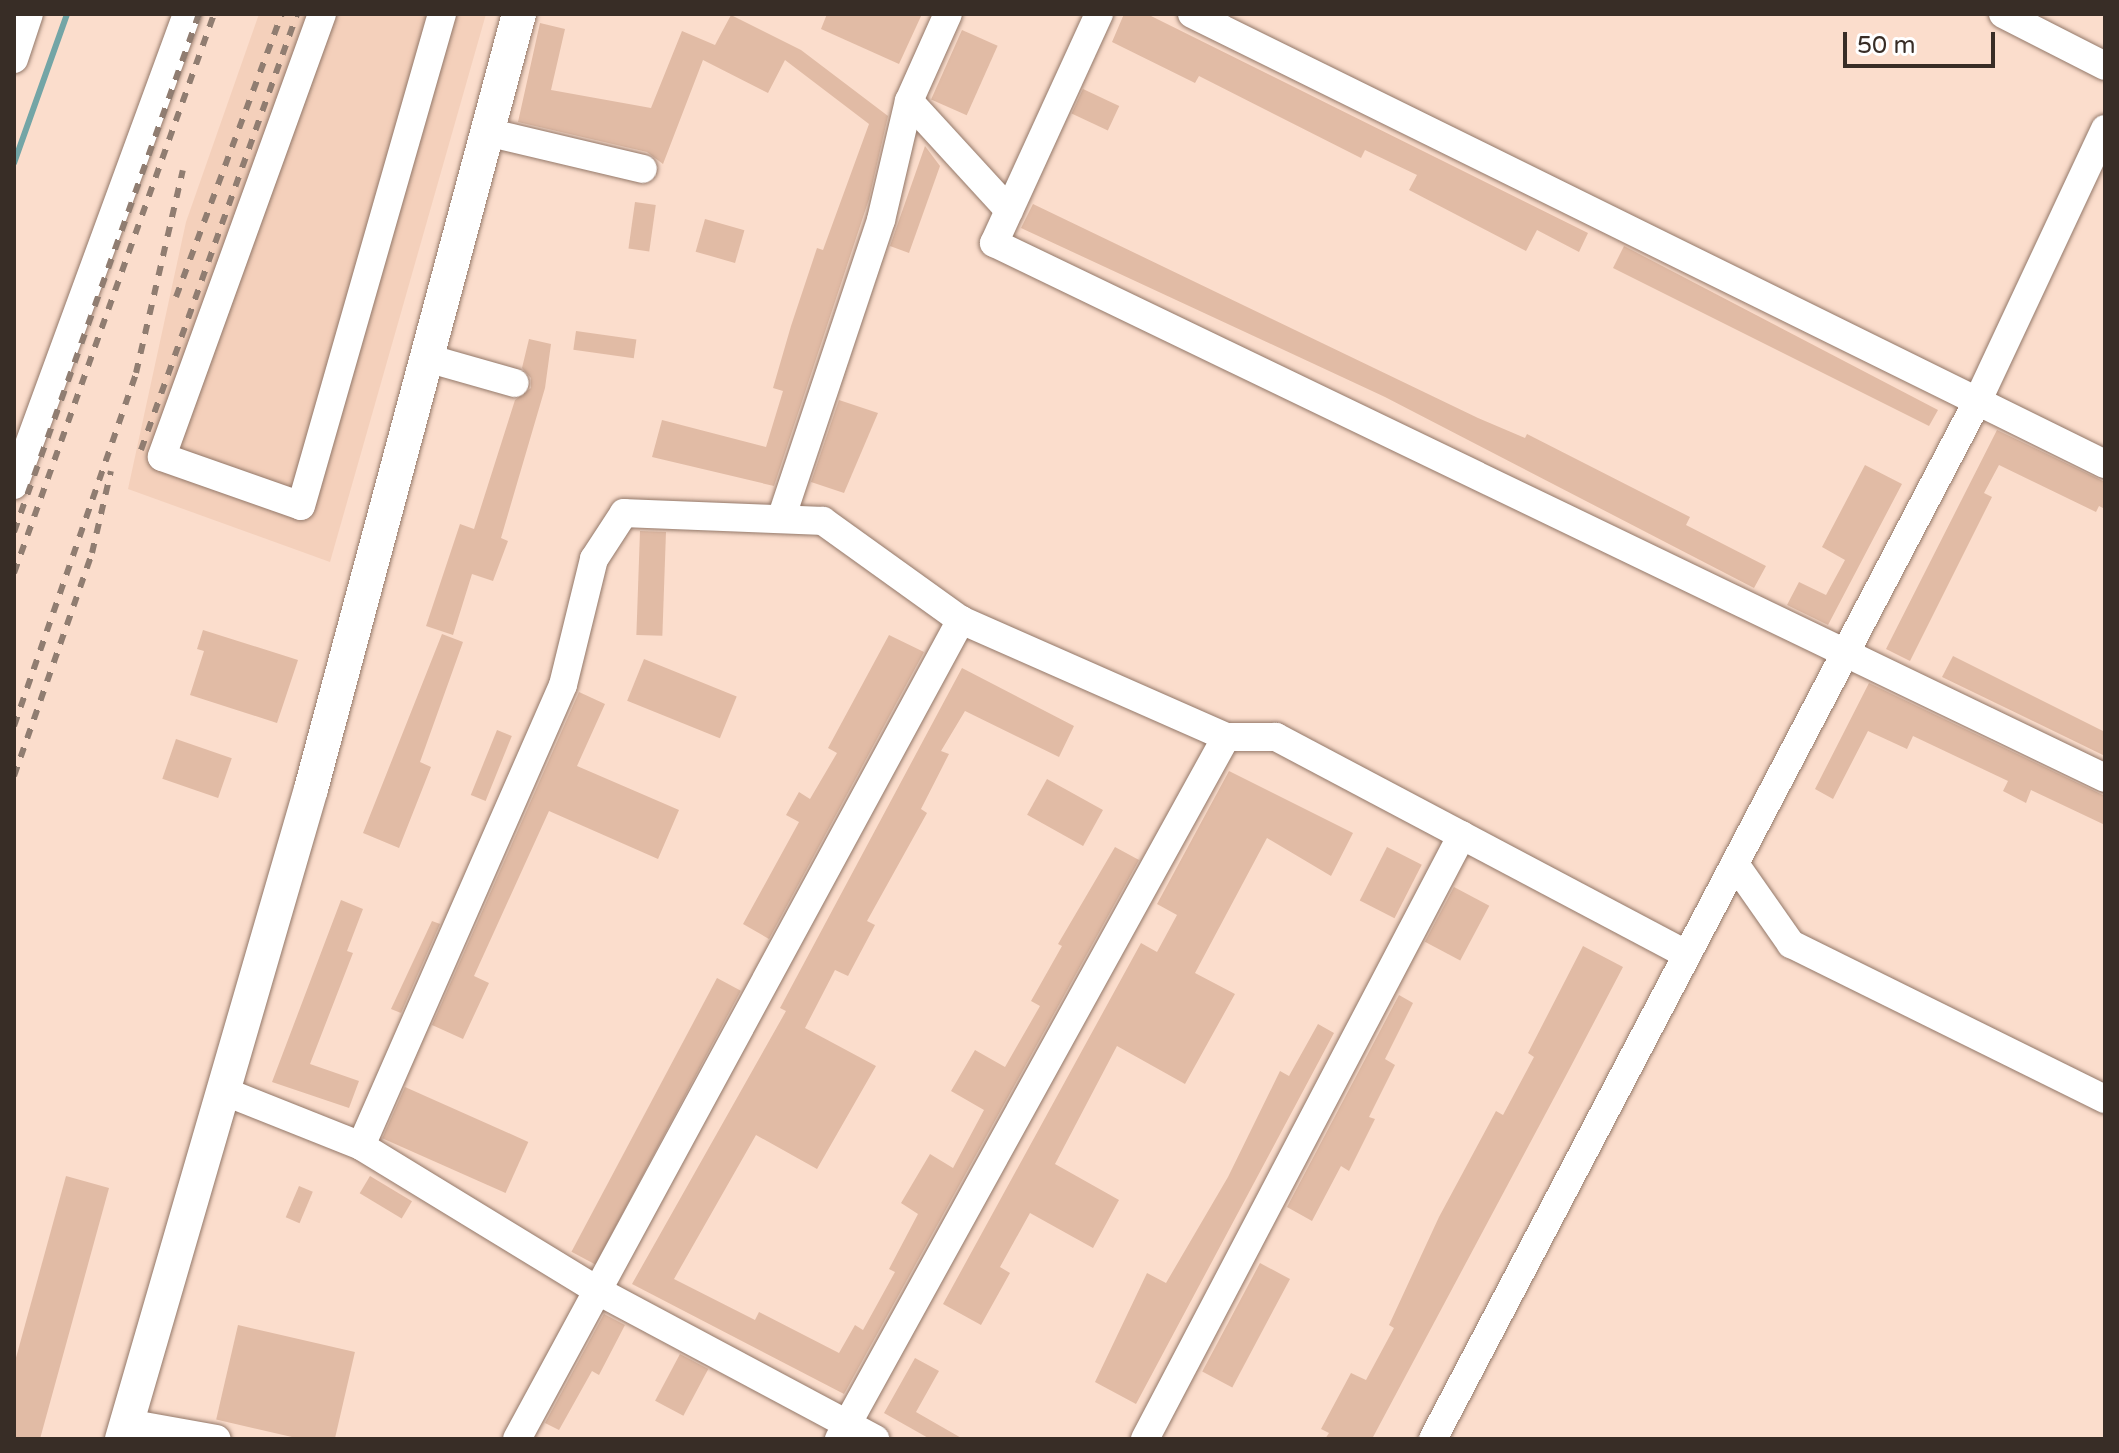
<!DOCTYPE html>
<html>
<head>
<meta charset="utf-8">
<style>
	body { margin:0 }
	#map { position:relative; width:2119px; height:1453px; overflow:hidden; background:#fbddcc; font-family:"Varela Round",sans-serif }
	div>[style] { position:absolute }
	.built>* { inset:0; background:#f4d0bb }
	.stream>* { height:6px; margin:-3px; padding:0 3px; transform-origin:3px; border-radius:3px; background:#73a5a6 }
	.building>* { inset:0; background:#e1bba5; transform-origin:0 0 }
	.roads { filter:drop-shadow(0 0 2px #937869) drop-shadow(0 0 2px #937869) }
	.minor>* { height:28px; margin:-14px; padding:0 14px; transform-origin:14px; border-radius:14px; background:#fff }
	.major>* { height:34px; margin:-17px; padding:0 17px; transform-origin:17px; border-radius:17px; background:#fff }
	.rail>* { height:6px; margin-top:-3px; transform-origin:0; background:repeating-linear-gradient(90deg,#907d71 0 10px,transparent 0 20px) }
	span { translate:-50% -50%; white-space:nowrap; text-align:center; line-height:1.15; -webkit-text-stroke:7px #fff; paint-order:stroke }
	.frame { position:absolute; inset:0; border:16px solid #382d26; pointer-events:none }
	.scale { position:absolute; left:1843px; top:32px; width:152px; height:36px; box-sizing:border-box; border:4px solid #382d26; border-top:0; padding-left:10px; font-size:24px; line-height:28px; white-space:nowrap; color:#382d26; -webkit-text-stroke:6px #fff; paint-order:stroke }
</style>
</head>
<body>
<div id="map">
	<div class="built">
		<div style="clip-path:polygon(259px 14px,486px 14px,330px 562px,128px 489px,186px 222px)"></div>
	</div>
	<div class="stream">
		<div style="left:14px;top:163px;width:158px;rotate:-70.4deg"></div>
	</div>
	<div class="building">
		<div style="clip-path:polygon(827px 14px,922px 14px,899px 64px,821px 29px)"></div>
		<div style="clip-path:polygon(1124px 14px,1147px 14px,1588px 233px,1579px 252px,1537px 230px,1526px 251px,1409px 190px,1417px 175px,1365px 150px,1361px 158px,1199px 76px,1195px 83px,1112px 42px)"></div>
		<div style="clip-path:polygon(731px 15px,801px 50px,888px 116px,869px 199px,774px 486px,652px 457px,662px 420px,766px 447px,783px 391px,773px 388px,791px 326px,817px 248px,823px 250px,869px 124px,785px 60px,768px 93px,703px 60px,663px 164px,647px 152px,518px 122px,540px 23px,565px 29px,551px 90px,651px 108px,682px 31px,715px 45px)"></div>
		<div style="left:962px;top:30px;width:39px;height:76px;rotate:24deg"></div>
		<div style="left:1083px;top:89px;width:40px;height:27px;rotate:25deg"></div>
		<div style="clip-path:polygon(925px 146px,940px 166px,909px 253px,890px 246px)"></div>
		<div style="left:635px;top:202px;width:21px;height:47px;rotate:8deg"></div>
		<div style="clip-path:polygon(1033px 204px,1478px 418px,1525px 438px,1527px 434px,1690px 517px,1686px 525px,1766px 566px,1754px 588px,1385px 397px,1021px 228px)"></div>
		<div style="left:705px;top:219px;width:41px;height:34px;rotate:16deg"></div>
		<div style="clip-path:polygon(1624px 246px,1938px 410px,1929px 426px,1613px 268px)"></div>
		<div style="left:576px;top:331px;width:61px;height:19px;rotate:8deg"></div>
		<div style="clip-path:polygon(529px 339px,551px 344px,545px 388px,501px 538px,508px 541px,493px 581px,472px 574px,453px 635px,426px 626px,460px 524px,474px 529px,515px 400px,531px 388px,531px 378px,522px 368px)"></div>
		<div style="clip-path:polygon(839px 400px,878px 413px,844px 493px,811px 482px)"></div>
		<div style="clip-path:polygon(1997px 430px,2105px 482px,2105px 509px,2099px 506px,2096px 512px,1999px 465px,1984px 493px,1992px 497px,1910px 661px,1886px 649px)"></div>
		<div style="clip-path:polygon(1865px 465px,1902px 484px,1828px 625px,1787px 605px,1799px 582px,1826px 595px,1845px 560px,1822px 547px)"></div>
		<div style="left:640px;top:531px;width:26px;height:104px;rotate:2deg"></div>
		<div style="clip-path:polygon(203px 630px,298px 660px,277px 723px,190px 695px,204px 651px,197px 649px)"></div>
		<div style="clip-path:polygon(442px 634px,463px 642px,420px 762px,431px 767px,399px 848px,363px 833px)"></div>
		<div style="clip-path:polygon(889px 635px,924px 652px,769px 939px,743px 924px,799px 822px,786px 815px,799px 792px,810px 799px,837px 753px,828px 748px)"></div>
		<div style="clip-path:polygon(1953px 656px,2105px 732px,2105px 756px,1942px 677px)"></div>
		<div style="left:644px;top:659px;width:100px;height:45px;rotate:22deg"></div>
		<div style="clip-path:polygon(962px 668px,1074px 726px,1059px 757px,965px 711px,941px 751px,949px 754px,921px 809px,927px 813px,867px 921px,875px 925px,848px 976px,835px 970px,805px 1028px,876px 1066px,817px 1169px,756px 1135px,674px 1279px,755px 1320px,759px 1312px,839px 1353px,855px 1325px,863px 1330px,895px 1272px,889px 1269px,918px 1214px,901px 1203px,930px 1154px,953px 1168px,984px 1110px,951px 1091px,975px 1050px,1005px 1067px,1040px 1006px,1031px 1001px,1062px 946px,1058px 944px,1115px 847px,1139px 860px,844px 1394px,632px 1284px,786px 1011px,780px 1008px)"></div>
		<div style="clip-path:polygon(1869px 683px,2105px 796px,2105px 825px,2031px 790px,2026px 803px,2003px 791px,2008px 781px,1913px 736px,1907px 749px,1868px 731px,1833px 799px,1815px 789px)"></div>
		<div style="clip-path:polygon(579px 692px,605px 704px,577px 766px,679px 810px,658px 859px,549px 811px,474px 976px,489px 983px,463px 1039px,432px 1025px)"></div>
		<div style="left:497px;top:730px;width:16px;height:70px;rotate:22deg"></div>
		<div style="left:176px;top:739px;width:59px;height:42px;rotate:19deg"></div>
		<div style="clip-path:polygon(1229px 771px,1353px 833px,1331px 876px,1267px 838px,1195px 973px,1235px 994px,1185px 1084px,1117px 1046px,1055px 1164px,1119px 1200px,1093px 1248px,1030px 1213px,1000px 1267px,1010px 1273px,981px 1325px,943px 1304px,1141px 943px,1157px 952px,1177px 915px,1157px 904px)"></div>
		<div style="left:1047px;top:779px;width:64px;height:41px;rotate:29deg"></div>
		<div style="left:1387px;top:847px;width:39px;height:60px;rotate:27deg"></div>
		<div style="left:1454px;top:887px;width:40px;height:62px;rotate:28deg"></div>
		<div style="clip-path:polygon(341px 900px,363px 909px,347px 951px,353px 953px,310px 1064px,359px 1081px,349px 1108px,272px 1082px)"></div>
		<div style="clip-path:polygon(432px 921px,440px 924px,401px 1013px,391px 1009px)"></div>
		<div style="clip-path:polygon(1583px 946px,1623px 967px,1570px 1068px,1372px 1439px,1325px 1439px,1329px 1433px,1321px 1429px,1351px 1373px,1366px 1380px,1394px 1328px,1389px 1325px,1439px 1217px,1496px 1111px,1503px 1115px,1534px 1057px,1528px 1053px)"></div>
		<div style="left:717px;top:978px;width:27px;height:310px;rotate:28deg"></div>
		<div style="clip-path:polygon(1399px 995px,1413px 1003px,1385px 1059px,1395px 1065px,1369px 1117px,1375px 1119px,1349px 1171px,1341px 1166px,1312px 1221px,1287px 1207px)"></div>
		<div style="clip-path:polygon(1318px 1024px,1334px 1033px,1136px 1404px,1095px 1382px,1147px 1273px,1166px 1283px,1228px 1177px,1280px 1071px,1289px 1076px)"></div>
		<div style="left:405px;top:1087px;width:135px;height:56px;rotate:24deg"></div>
		<div style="clip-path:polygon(66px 1176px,109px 1188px,40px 1439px,14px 1439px,14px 1365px)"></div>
		<div style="left:370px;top:1176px;width:49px;height:20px;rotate:31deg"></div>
		<div style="left:299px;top:1186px;width:15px;height:34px;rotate:23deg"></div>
		<div style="left:1260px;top:1263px;width:34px;height:123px;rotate:28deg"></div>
		<div style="clip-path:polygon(604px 1314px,625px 1325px,599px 1375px,592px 1371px,559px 1430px,545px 1423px)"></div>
		<div style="left:238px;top:1325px;width:120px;height:97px;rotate:13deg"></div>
		<div style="left:680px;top:1354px;width:32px;height:53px;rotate:28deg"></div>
		<div style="clip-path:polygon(915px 1358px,939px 1371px,916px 1412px,963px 1439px,930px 1439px,884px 1413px)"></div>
	</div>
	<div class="roads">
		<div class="minor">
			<div style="left:322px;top:14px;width:471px;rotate:109.9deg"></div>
			<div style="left:162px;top:457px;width:147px;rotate:19.4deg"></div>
			<div style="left:301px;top:506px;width:512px;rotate:-74.01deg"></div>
			<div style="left:1099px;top:14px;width:252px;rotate:114.6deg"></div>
			<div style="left:994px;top:243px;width:1233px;rotate:25.71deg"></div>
			<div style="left:1192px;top:14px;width:1018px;rotate:26.24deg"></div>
			<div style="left:2003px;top:14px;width:114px;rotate:27deg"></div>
			<div style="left:14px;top:59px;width:47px;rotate:-71.6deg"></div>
			<div style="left:909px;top:101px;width:148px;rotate:47.5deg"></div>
			<div style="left:487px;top:132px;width:160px;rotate:13.3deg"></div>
			<div style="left:427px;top:358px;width:91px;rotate:15.9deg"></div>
			<div style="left:14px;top:485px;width:502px;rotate:-69.83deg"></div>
			<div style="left:782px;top:516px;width:312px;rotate:-71.5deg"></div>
			<div style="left:881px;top:220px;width:122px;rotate:-76.8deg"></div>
			<div style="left:909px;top:101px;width:95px;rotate:-65.9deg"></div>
			<div style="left:1735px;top:864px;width:98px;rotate:55deg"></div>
			<div style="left:1791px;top:944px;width:350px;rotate:26.3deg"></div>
			<div style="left:223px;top:1091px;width:149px;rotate:21.7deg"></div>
			<div style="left:361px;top:1146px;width:280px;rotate:31.4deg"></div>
			<div style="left:600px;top:1292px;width:312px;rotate:28.1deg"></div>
			<div style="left:361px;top:1146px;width:503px;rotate:-66.34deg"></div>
			<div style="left:563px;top:685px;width:130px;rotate:-76.2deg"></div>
			<div style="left:594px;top:559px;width:55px;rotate:-56.9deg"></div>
			<div style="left:624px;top:513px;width:199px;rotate:2.3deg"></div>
			<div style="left:823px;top:521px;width:170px;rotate:35.7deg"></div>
			<div style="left:961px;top:620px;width:290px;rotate:23.8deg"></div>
			<div style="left:1226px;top:737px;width:50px"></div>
			<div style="left:1276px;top:737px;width:465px;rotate:27.9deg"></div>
			<div style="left:127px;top:1423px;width:91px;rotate:10.1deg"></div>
			<div style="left:517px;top:1439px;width:932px;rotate:-61.54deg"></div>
			<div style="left:839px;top:1439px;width:802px;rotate:-61.13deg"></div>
			<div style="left:1145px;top:1439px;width:682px;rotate:-62.31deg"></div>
			<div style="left:1433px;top:1439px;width:1175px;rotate:-62.32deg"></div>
			<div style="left:1979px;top:398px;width:297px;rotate:-64.9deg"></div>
		</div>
		<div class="major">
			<div style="left:122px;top:1439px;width:677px;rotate:-73.79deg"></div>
			<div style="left:311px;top:789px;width:802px;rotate:-74.98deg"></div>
		</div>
	</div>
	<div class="rail">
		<div style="left:176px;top:297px;width:302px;rotate:-69.5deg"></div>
		<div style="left:141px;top:450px;width:463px;rotate:-70.3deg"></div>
		<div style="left:14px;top:532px;width:550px;rotate:-70.35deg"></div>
		<div style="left:14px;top:573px;width:594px;rotate:-70.31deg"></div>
		<div style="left:14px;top:726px;width:373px;rotate:-70.9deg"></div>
		<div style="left:136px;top:373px;width:208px;rotate:-77deg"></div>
		<div style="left:14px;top:776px;width:236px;rotate:-70.7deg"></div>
		<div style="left:92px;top:553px;width:84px;rotate:-77deg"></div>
	</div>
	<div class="frame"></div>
	<div class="scale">50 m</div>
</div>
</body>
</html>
